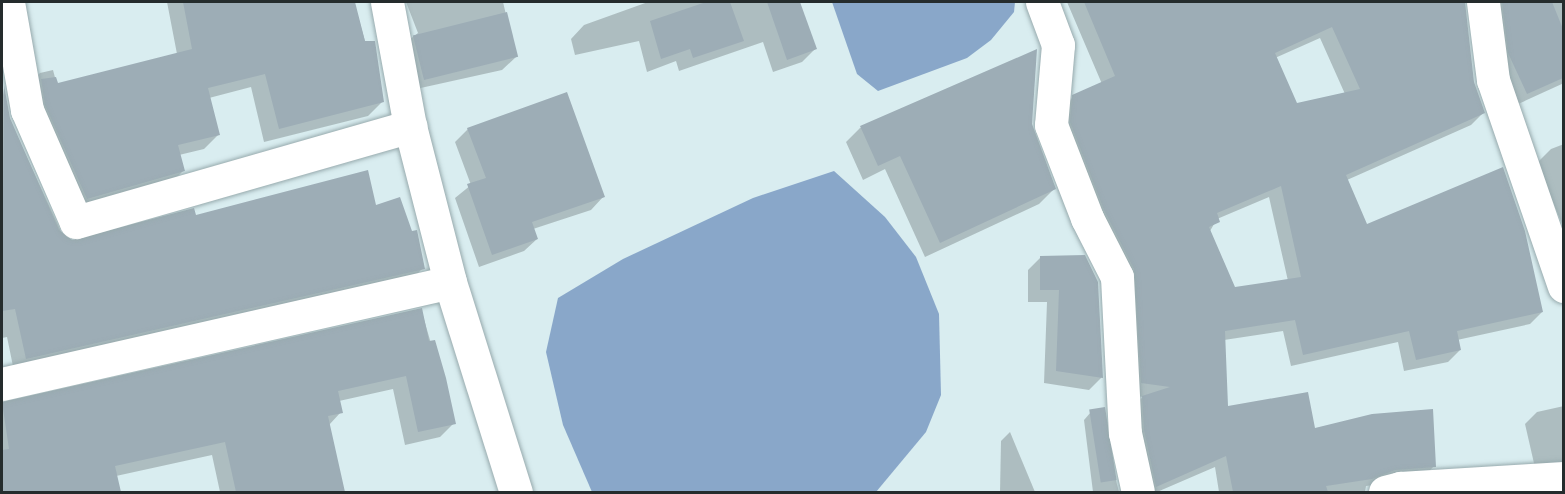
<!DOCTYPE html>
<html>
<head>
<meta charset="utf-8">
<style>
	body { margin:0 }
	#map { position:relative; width:1565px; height:494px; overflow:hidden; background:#d9edf0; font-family:"DM Sans",sans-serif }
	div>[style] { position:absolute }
	.water>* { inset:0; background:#89a7c9 }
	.shadow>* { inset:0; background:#0003 }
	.building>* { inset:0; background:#9dadb6; transform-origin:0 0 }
	.roads { filter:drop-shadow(0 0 2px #97aaad) drop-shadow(0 0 2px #97aaad) }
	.minor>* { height:33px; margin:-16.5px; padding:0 16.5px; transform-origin:16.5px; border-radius:16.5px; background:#fff }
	span { translate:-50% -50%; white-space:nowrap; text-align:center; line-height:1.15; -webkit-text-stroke:4.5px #d9edf0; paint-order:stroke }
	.frame { position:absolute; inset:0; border:3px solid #252c2d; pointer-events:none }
</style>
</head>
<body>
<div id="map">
	<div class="water">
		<div style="clip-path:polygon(832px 2px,1015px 2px,1014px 12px,991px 40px,967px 58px,878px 91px,857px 74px)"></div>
		<div style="clip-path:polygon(834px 171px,885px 217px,916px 257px,939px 314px,941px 395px,926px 432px,876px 492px,592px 492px,563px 425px,546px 352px,558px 298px,623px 259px,753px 198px)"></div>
	</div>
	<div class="shadow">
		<div style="clip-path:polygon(167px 2px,354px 2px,382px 102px,368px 116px,264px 142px,251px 87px,209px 98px,218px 135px,204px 149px,179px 155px,183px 171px,169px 185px,72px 213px,26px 87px,40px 73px,53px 70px,57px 85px,177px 54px)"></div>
		<div style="clip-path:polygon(406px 2px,503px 2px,516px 57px,502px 70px,407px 91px,399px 48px,418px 33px)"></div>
		<div style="clip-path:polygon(648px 2px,798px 2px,815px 49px,802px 62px,773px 72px,763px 42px,679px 71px,676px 61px,647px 72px,639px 41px,575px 55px,571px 39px,584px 25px)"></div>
		<div style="clip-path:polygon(evenodd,1067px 2px,1463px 2px,1473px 83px,1483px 113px,1471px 125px,1347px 180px,1366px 226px,1542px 312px,1530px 324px,1457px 340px,1460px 350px,1448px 362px,1404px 371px,1398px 342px,1291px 366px,1283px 331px,1224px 340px,1227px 408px,1434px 466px,1422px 479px,1366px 486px,1365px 492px,1219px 492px,1215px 467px,1157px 492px,1143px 492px,1130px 409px,1143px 397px,1130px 395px,1061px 109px,1073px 97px,1102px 84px,1067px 2px,1320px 38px,1345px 94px,1296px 105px,1275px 58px,1320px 38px,1067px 2px,1269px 197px,1288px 281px,1234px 289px,1210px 231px,1217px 219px,1269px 197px)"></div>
		<div style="clip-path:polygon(1483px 2px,1564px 2px,1564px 83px,1516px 105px)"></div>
		<div style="clip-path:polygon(1036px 51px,1031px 124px,1054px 189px,1039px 204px,925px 257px,885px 169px,863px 180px,846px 142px,860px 128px)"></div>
		<div style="clip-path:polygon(2px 82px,7px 114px,64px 238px,81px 242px,195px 217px,375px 207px,423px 268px,411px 280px,14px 371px,7px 337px,2px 338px)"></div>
		<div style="clip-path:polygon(468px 129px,603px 197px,591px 210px,533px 229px,537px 239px,524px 251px,479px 267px,455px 198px,471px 185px,455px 142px)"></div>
		<div style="clip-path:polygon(1564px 144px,1564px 229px,1537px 163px,1551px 149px)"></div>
		<div style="clip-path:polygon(1041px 257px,1084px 257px,1102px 377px,1089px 390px,1044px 383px,1047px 302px,1028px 302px,1028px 270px)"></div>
		<div style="clip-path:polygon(421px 309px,454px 423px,440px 437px,405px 445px,393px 389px,339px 401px,341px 412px,329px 425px,343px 492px,220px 492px,212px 455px,116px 476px,120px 492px,2px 492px,2px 403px)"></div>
		<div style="clip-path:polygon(1564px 406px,1564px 476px,1536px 472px,1525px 424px,1537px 412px)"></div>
		<div style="clip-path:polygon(1091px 412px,1105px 437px,1119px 492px,1093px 492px,1084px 420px)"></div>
		<div style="clip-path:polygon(1010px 432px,1035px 492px,1000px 492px,1001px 441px)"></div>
	</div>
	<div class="building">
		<div style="clip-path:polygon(183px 2px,355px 2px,365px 41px,375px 41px,384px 102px,279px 129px,265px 74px,208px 88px,220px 135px,178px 145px,185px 171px,87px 199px,45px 105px,41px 79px,56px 77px,58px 83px,192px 49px)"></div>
		<div style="clip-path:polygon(706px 2px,730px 2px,744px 41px,693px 58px,690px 49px,661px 59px,650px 21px)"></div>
		<div style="clip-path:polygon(767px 2px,800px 2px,817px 49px,787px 60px)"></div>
		<div style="clip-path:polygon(evenodd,1084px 2px,1465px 2px,1474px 82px,1485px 113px,1346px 175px,1367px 224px,1503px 167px,1525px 231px,1543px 312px,1457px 331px,1461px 350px,1416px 360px,1409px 331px,1303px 355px,1295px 320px,1225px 331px,1228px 406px,1308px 392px,1315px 428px,1372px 414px,1433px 409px,1436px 467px,1395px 470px,1372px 479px,1326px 486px,1328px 492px,1233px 492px,1226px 456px,1156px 487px,1144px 430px,1142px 396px,1170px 387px,1141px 383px,1134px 269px,1104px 210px,1070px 122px,1072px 95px,1115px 76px,1084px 2px,1332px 27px,1360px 89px,1297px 103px,1275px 53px,1332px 27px,1084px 2px,1281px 186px,1301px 277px,1235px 287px,1209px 227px,1220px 222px,1217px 213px,1281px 186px)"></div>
		<div style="clip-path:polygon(1502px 2px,1552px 2px,1563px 29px,1563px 78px,1527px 94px,1508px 53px)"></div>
		<div style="left:507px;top:12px;width:46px;height:97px;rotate:76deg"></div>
		<div style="clip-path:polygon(1037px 49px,1032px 124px,1056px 189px,940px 243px,900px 156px,878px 166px,860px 126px)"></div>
		<div style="clip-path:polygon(4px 85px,10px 118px,59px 230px,72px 240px,194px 208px,196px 215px,368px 170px,376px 205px,400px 197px,412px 231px,417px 230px,425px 269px,26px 359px,15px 309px,2px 311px)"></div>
		<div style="clip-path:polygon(567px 92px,605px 197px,532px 222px,538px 239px,492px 255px,467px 184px,486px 178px,467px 128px)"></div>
		<div style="clip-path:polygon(1085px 255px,1098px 282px,1103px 378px,1056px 371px,1059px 290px,1040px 290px,1040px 256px)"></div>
		<div style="clip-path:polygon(422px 308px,429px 341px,435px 340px,446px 378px,456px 424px,418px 432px,406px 376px,338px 391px,343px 413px,328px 416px,345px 492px,236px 492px,225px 442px,115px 466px,121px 492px,2px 492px,2px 450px,9px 449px,2px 402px)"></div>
		<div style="left:1105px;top:407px;width:74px;height:16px;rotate:81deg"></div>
	</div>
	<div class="roads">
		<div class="minor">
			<div style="left:8px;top:2px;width:110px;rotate:80deg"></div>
			<div style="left:27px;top:110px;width:122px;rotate:66.4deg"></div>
			<div style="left:76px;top:222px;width:348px;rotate:-16deg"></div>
			<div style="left:387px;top:2px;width:126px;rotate:79.5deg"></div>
			<div style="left:410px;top:126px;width:161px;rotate:75.6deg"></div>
			<div style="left:450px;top:282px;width:220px;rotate:72.6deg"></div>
			<div style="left:1042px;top:2px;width:46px;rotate:69.6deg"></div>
			<div style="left:1058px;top:45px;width:80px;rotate:95deg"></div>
			<div style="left:1051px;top:125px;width:100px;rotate:68.8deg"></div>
			<div style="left:1087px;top:218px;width:66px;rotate:63deg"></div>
			<div style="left:1117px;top:277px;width:156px;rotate:87.1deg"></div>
			<div style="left:1125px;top:433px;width:60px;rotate:77.6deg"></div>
			<div style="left:1483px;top:2px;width:79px;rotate:82.7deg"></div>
			<div style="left:1493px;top:80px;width:218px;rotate:71deg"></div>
			<div style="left:2px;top:384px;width:459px;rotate:-12.8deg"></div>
			<div style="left:1385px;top:492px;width:16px;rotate:-15deg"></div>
			<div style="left:1400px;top:488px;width:164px;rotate:-3.5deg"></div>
		</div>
	</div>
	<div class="frame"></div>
</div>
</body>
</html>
